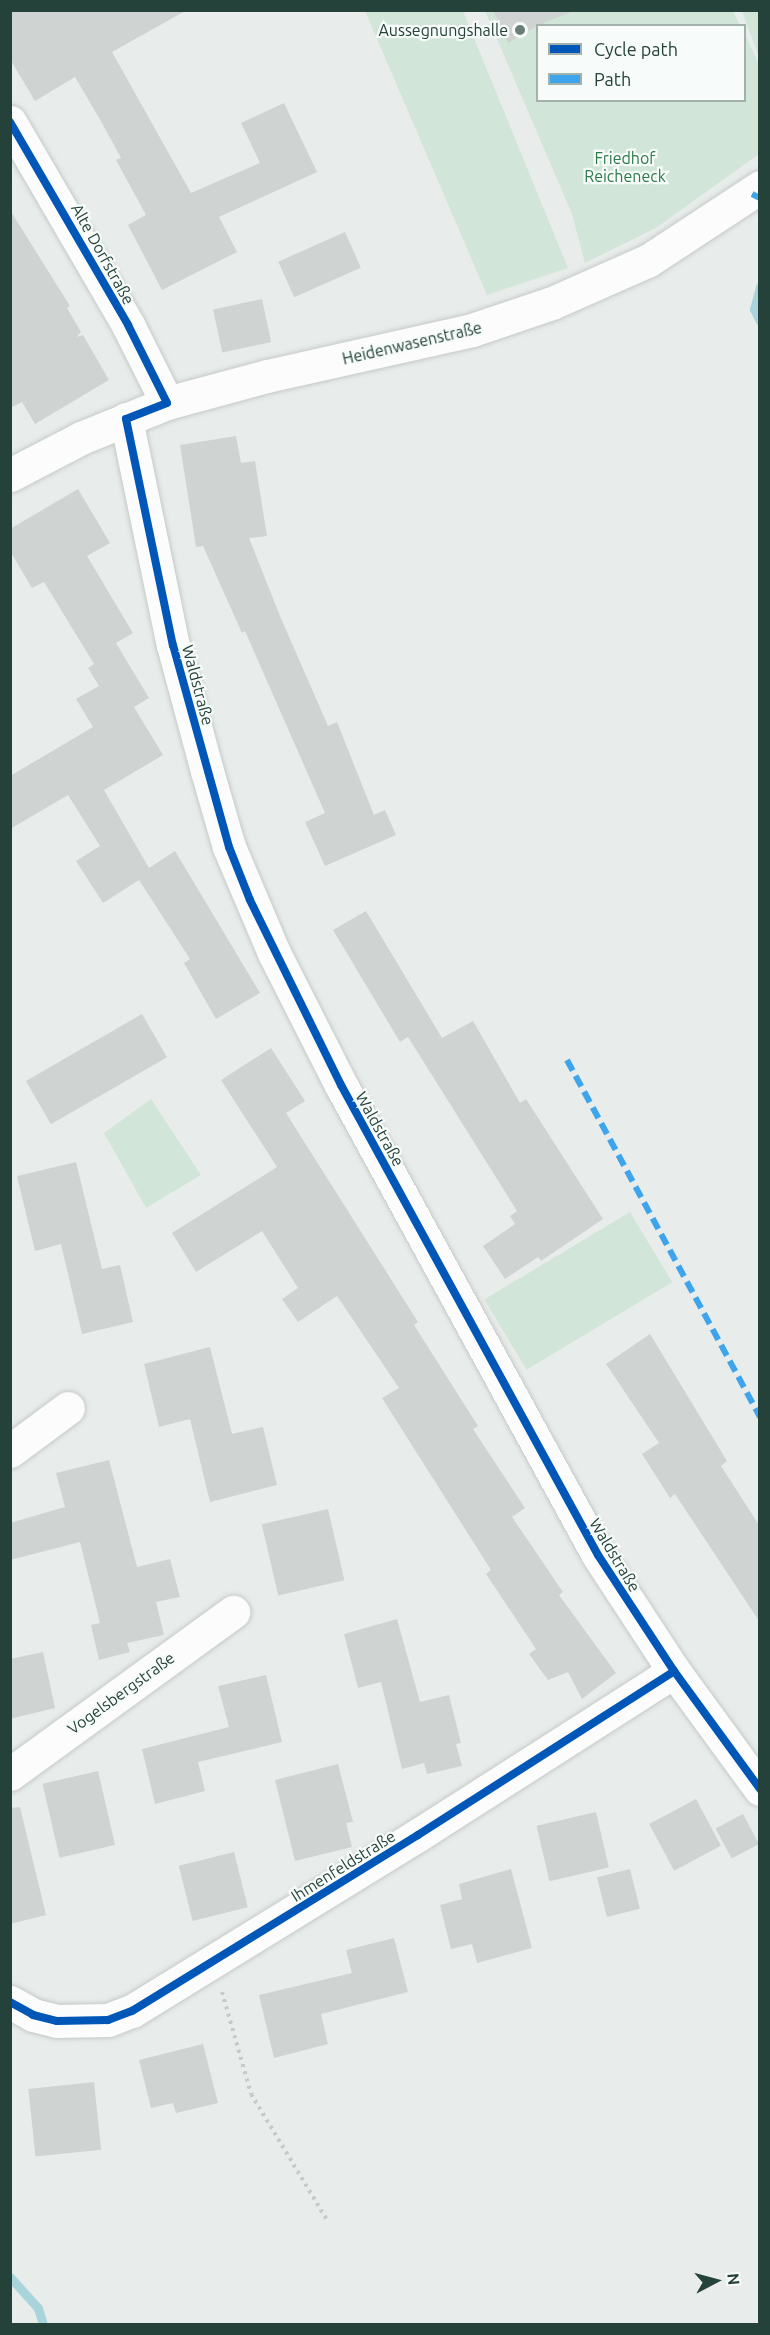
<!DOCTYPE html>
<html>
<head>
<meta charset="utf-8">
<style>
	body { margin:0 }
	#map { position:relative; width:770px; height:2335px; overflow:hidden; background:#e8edeb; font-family:Ubuntu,sans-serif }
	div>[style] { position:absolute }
	.green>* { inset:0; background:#d1e6d8; transform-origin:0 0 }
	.stream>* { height:9px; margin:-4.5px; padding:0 4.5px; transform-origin:4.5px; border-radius:4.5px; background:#a9d4db }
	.building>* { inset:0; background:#cfd4d2; transform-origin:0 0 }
	.path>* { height:4px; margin-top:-2px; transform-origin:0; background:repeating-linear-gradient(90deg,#c3ccca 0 3px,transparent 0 7.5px) }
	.roads { filter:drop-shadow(0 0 2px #c5cac8) drop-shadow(0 0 2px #c5cac8) }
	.minor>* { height:33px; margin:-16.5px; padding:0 16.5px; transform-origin:16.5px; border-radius:16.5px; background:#fcfcfc }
	.quiet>* { height:6px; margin-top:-3px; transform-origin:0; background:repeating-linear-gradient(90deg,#3ea4ec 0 12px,transparent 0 18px) }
	.cycleway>* { height:8px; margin:-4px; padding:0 4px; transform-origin:4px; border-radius:4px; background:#0057b8 }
	.dots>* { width:16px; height:16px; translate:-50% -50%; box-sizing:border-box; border:3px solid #f7fbf9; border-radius:50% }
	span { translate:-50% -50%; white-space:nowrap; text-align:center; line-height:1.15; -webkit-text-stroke:4.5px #f7fbf9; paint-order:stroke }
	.poi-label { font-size:16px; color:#24423a }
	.right { translate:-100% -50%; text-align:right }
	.park-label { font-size:16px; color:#2d7a4b }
	.street-label { font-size:16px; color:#24423a }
	.frame { position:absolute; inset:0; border:12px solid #24423a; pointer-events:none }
	.legend { position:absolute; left:536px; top:24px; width:210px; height:78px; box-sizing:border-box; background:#f7fbf9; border:2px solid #a3b1ad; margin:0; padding:8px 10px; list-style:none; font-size:18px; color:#24423a }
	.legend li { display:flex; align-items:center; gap:12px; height:30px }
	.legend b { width:30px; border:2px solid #a3b1ad }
	.north { position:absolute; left:686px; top:2251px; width:60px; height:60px; -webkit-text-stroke:4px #f7fbf9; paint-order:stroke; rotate:84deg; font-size:16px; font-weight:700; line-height:24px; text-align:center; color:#24423a }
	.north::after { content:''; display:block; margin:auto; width:21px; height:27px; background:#24423a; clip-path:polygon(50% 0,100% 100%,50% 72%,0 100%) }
</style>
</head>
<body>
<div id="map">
	<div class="green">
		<div style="clip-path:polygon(365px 11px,463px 11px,568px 268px,487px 295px)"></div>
		<div style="clip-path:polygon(485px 11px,733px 11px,740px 25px,538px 26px,538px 100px,744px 100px,745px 34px,759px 65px,759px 154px,656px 228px,585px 263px,572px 214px)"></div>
		<div style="clip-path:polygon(742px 11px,759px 11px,759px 57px)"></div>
		<div style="clip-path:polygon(151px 1099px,201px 1175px,146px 1208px,104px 1133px)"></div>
		<div style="left:630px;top:1212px;width:82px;height:170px;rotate:59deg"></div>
	</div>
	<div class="stream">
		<div style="left:760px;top:287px;width:23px;rotate:105deg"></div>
		<div style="left:754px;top:309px;width:13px;rotate:63deg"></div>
		<div style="left:10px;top:2277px;width:42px;rotate:47.9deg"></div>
		<div style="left:38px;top:2308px;width:17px;rotate:73deg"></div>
	</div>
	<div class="building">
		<div style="clip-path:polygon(10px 10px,187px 10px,112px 52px,191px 193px,260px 163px,241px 123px,284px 103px,317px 172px,219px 217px,237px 252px,162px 290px,128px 225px,146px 215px,116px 160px,121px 158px,102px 123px,75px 77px,35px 101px,10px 59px)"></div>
		<div style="clip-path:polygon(493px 10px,576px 10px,537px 26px,508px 43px)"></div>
		<div style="clip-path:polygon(10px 210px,70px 306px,67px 308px,81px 332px,76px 337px,83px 335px,109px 380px,35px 424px,22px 402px,10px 408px)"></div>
		<div style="left:345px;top:232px;width:39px;height:73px;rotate:66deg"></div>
		<div style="left:262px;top:299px;width:44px;height:50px;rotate:78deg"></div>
		<div style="clip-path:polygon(236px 436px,241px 463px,255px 461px,267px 536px,249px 538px,280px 616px,328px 726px,337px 722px,374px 815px,385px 810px,396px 835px,325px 866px,305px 822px,325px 813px,245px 631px,242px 633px,203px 546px,196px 547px,180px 445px)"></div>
		<div style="clip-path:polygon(78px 489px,110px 543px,87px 556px,133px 633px,116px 643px,149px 698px,134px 707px,163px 755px,104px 790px,149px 868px,175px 851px,260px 993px,216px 1019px,184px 963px,190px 959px,139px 880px,103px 903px,76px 861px,100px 846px,68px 795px,10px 829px,10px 776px,93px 727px,76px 699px,99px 686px,88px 668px,94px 664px,44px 582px,32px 588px,10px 551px,10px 529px)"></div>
		<div style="clip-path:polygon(366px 911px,442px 1038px,473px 1021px,520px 1103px,526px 1099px,603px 1219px,541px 1261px,538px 1257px,505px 1279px,483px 1246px,515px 1224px,510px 1216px,517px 1211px,408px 1037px,400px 1042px,333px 930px)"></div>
		<div style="left:142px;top:1014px;width:50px;height:134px;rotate:60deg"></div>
		<div style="clip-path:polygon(271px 1048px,305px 1101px,286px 1113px,418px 1322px,414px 1325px,478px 1426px,473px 1429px,525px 1508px,512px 1517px,563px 1592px,559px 1595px,616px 1673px,582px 1699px,568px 1672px,548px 1680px,529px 1654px,536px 1649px,486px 1574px,491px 1570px,382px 1398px,399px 1388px,337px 1296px,298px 1322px,282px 1299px,298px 1288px,262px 1231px,196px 1272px,172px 1233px,277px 1167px,221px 1080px)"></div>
		<div style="clip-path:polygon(76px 1162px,102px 1269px,120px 1265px,133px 1322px,82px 1334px,61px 1244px,35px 1251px,17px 1176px)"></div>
		<div style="clip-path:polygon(650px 1334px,727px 1461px,721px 1466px,759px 1525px,759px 1621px,675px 1494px,670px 1498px,642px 1454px,659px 1443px,606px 1364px)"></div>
		<div style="clip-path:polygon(210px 1347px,232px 1434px,263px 1427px,277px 1485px,210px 1502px,190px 1419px,159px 1427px,144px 1364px)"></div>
		<div style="clip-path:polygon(109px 1460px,137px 1567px,170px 1559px,180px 1597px,156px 1602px,164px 1635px,127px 1643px,130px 1652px,99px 1660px,91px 1625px,100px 1623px,80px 1542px,10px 1560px,10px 1523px,65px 1507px,56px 1473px)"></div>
		<div style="left:328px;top:1509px;width:73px;height:68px;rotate:77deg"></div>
		<div style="clip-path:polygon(397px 1619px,420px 1702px,449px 1695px,461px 1743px,456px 1744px,462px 1766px,427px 1774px,424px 1763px,402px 1769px,381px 1682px,358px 1688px,344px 1634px)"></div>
		<div style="clip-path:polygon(43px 1652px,55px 1708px,10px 1719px,10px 1659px)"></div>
		<div style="clip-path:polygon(266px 1675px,282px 1742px,198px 1762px,205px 1791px,155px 1804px,142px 1749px,229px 1727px,218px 1686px)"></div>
		<div style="clip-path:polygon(338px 1764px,353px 1822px,346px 1823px,352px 1847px,295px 1861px,275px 1780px)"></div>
		<div style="left:98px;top:1771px;width:76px;height:57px;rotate:77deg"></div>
		<div style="left:696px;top:1799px;width:53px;height:53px;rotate:62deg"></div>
		<div style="clip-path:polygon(20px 1807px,46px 1915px,10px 1924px,10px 1808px)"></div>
		<div style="left:596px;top:1812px;width:57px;height:61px;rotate:77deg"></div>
		<div style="left:743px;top:1814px;width:34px;height:31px;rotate:62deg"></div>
		<div style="left:234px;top:1852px;width:57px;height:57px;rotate:76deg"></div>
		<div style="clip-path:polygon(511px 1869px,532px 1948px,477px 1963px,472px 1944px,451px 1949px,440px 1905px,462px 1899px,459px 1884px)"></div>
		<div style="left:630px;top:1869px;width:41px;height:34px;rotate:76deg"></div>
		<div style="clip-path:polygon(394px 1938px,408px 1992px,321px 2014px,328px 2044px,274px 2058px,259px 1995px,352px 1973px,346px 1950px)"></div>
		<div style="clip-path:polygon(203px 2044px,218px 2103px,176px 2113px,173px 2103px,151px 2108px,139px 2060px)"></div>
		<div style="left:94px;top:2082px;width:68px;height:66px;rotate:84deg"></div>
	</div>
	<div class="path">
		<div style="left:222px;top:1992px;width:106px;rotate:74.1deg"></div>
		<div style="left:251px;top:2094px;width:147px;rotate:58.9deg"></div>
	</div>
	<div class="roads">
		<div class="minor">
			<div style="left:10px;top:122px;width:235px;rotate:59.8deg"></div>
			<div style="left:128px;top:325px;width:87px;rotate:63.4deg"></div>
			<div style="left:126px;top:419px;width:231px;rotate:78.3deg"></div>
			<div style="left:173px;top:645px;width:131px;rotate:74.9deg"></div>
			<div style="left:207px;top:771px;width:79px;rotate:73.9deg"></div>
			<div style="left:229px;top:847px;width:115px;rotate:67deg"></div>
			<div style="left:274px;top:953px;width:148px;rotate:63.1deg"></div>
			<div style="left:341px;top:1085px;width:536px;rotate:61.33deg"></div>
			<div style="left:598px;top:1555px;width:139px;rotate:56.8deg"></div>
			<div style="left:674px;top:1671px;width:146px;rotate:53.9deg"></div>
			<div style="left:10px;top:475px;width:80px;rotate:-27.5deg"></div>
			<div style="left:81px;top:438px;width:93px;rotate:-22.1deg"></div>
			<div style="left:167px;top:403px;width:104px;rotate:-15.1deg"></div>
			<div style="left:267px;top:376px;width:210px;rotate:-12.6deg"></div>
			<div style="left:472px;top:330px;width:84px;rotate:-18.6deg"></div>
			<div style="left:552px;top:303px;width:106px;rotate:-23.9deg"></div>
			<div style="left:649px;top:260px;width:133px;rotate:-33.3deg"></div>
			<div style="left:10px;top:1451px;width:72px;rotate:-36.6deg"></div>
			<div style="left:10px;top:1774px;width:276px;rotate:-36deg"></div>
			<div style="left:10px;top:2002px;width:26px;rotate:29deg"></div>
			<div style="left:33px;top:2015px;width:25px;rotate:14deg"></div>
			<div style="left:57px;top:2021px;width:51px;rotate:-1.1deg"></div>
			<div style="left:108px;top:2020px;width:26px;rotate:-21deg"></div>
			<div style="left:132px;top:2011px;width:336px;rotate:-31.6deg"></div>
			<div style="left:418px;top:1835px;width:304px;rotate:-32.6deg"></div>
		</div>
	</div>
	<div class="quiet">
		<div style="left:752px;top:194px;width:9px;rotate:27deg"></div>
		<div style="left:567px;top:1060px;width:406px;rotate:61.6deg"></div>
	</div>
	<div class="cycleway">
		<div style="left:10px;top:122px;width:235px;rotate:59.8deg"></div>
		<div style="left:128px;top:325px;width:87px;rotate:63.4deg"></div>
		<div style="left:167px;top:403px;width:44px;rotate:158.7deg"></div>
		<div style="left:126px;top:419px;width:231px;rotate:78.3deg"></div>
		<div style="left:173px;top:645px;width:210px;rotate:74.5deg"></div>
		<div style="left:229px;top:847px;width:57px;rotate:68.4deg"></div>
		<div style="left:250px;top:900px;width:206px;rotate:63.8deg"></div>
		<div style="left:341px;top:1085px;width:536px;rotate:61.33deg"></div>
		<div style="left:598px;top:1555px;width:139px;rotate:56.8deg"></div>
		<div style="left:674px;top:1671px;width:146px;rotate:53.9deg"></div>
		<div style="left:10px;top:2002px;width:26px;rotate:29deg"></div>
		<div style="left:33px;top:2015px;width:25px;rotate:14deg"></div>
		<div style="left:57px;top:2021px;width:51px;rotate:-1.1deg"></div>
		<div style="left:108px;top:2020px;width:26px;rotate:-21deg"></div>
		<div style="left:132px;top:2011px;width:336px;rotate:-31.6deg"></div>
		<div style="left:418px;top:1835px;width:304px;rotate:-32.6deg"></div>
	</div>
	<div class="dots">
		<div style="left:520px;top:30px;background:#697e78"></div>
	</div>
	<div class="poi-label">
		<span class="right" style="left:508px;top:30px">Aussegnungshalle</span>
	</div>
	<div class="park-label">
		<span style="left:625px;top:167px">Friedhof<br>Reicheneck</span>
	</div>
	<div class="street-label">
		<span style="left:103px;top:254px;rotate:61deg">Alte Dorfstraße</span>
		<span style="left:412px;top:343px;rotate:-13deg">Heidenwasenstraße</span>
		<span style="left:198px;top:685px;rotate:75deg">Waldstraße</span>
		<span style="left:380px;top:1129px;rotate:61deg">Waldstraße</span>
		<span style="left:615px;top:1555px;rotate:59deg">Waldstraße</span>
		<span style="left:121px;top:1693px;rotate:-36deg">Vogelsbergstraße</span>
		<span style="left:343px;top:1866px;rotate:-32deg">Ihmenfeldstraße</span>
	</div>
	<div class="frame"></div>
	<ul class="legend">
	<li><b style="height:8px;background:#0057b8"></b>Cycle path</li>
	<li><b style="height:8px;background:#3ea4ec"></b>Path</li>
	</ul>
	<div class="north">N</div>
</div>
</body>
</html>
